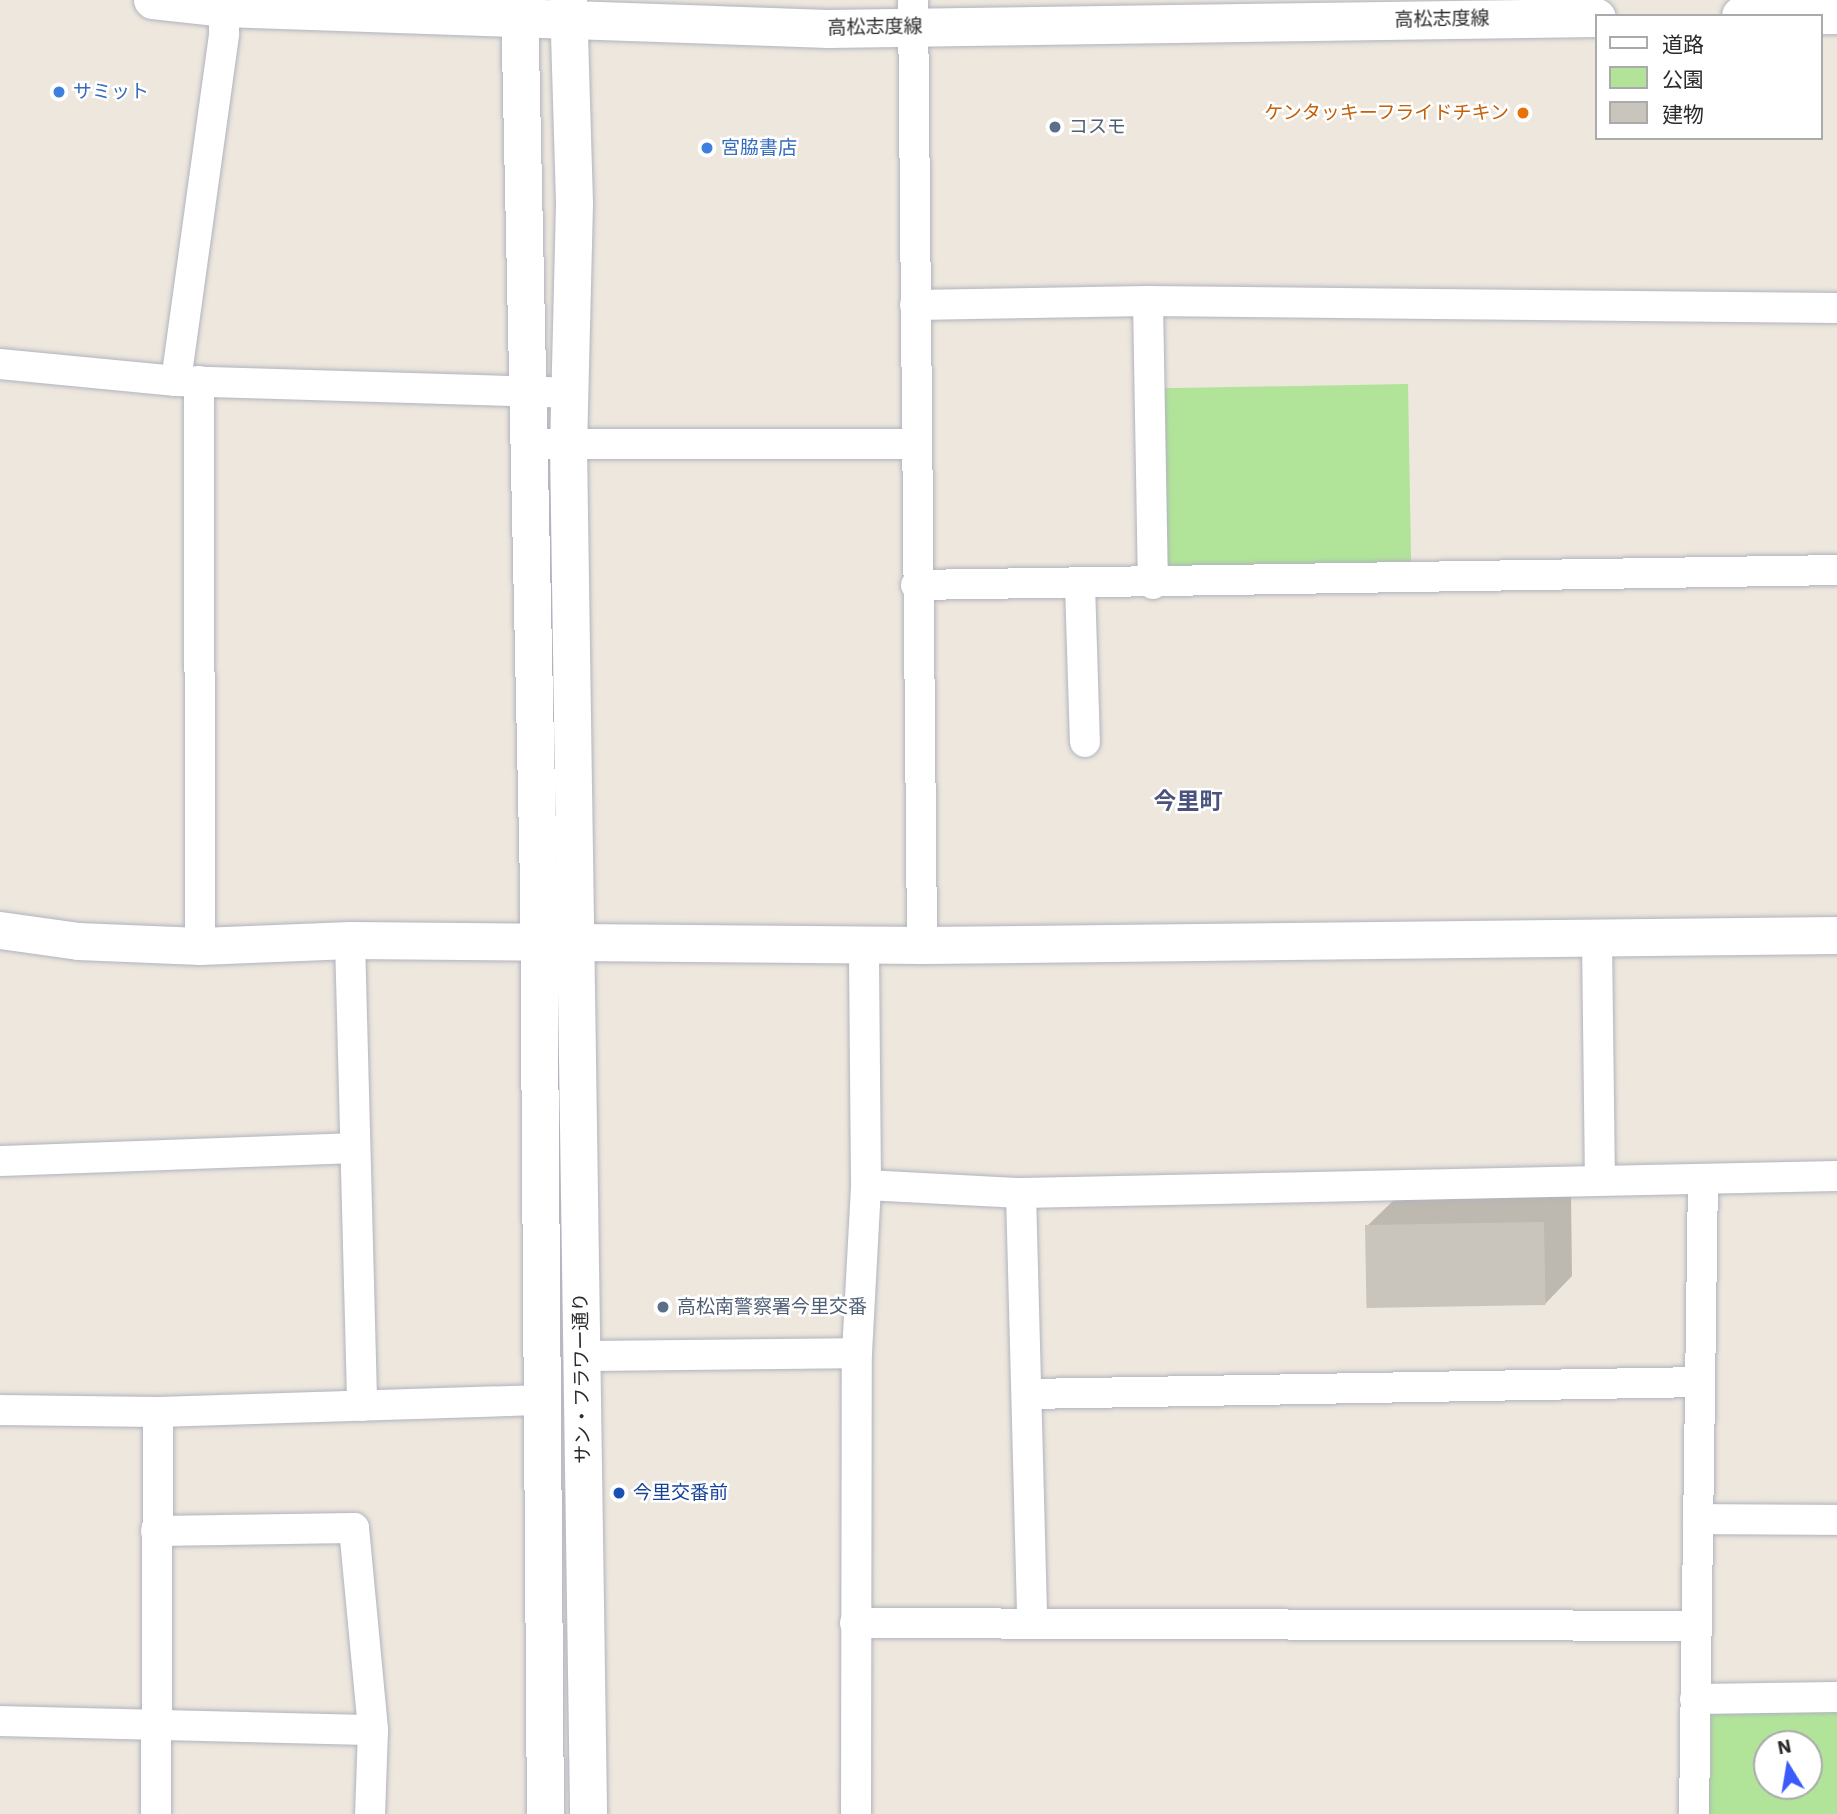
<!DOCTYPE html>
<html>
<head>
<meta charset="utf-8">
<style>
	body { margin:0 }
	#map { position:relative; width:1837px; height:1814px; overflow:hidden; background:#ede7dd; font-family:"IBM Plex Sans","Noto Sans JP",sans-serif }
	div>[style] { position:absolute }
	.green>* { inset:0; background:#b1e499; transform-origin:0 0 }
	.shadow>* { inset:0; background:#0003 }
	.building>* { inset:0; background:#c9c5bc; transform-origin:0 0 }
	.roads { filter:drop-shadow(0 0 2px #b1b3bf) drop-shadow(0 0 2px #b1b3bf) }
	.minor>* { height:30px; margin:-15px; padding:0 15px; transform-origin:15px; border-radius:15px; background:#fff }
	.tertiary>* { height:37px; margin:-18.5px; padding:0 18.5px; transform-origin:18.5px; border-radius:18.5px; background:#fff }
	.secondary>* { height:38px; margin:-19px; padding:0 19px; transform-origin:19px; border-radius:19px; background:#fff }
	.dots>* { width:19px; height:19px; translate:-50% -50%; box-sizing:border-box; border:4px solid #fff; border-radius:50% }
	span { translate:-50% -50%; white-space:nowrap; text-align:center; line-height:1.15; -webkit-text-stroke:5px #fff; paint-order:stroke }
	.street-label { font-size:19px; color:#2b2b2b }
	.shop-label { font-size:19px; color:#366cbe }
	.left { translate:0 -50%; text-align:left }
	.food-label { font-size:19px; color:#c56008 }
	.right { translate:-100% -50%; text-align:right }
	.service-label { font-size:19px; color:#4e5e75 }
	.transit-label { font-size:19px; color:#164399 }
	.quarter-label { font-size:23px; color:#4b537d; font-weight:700 }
	.legend { position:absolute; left:1595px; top:14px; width:228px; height:126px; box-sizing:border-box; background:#fff; border:2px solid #aaa; margin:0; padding:9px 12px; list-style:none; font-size:21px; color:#2b2b2b }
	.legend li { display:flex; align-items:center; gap:14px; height:35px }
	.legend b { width:35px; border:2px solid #aaa }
	.north { position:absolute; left:1753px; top:1730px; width:70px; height:70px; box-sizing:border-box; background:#fff; border:2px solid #aaa; border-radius:50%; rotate:349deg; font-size:19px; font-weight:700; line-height:28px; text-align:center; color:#2b2b2b }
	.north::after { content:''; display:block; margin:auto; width:24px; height:32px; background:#3b5bfc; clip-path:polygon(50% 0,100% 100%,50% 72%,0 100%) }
</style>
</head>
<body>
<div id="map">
	<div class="green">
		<div style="left:1408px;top:384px;width:183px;height:246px;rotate:89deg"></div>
		<div style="clip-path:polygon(evenodd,1709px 1711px,1837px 1712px,1837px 1814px,1709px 1814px,1709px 1711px,1767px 1744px,1809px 1744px,1809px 1786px,1767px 1786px,1767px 1744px)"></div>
	</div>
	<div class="shadow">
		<div style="clip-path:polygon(1571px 1195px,1572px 1276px,1545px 1304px,1367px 1226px,1395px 1199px)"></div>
	</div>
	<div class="building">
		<div style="left:1544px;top:1222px;width:83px;height:179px;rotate:89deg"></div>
	</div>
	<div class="roads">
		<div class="minor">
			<div style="left:913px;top:0;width:945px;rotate:89.45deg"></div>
			<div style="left:1148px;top:301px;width:283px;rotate:89deg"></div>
			<div style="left:915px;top:305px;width:233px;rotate:-1deg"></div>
			<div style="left:1148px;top:301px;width:689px;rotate:0.58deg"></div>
			<div style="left:0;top:364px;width:177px;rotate:5.5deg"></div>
			<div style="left:176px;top:381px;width:393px;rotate:1.7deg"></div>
			<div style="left:176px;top:381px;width:351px;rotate:-82.1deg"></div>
			<div style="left:224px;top:33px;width:33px;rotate:-90deg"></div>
			<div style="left:199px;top:381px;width:565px;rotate:89.9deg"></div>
			<div style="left:527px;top:444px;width:388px"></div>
			<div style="left:916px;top:585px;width:921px;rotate:-0.93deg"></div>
			<div style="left:1080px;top:585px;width:157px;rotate:88.2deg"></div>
			<div style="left:1597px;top:939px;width:239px;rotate:89.3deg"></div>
			<div style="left:350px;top:940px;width:466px;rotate:88.5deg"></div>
			<div style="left:0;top:1161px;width:355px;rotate:-2.1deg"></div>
			<div style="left:866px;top:1185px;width:155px;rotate:3deg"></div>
			<div style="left:1021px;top:1193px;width:816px;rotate:-1.19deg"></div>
			<div style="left:1021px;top:1193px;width:429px;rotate:88.5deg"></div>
			<div style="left:581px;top:1356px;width:276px;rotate:-0.6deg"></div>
			<div style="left:1028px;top:1394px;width:672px;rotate:-1.02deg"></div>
			<div style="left:0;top:1410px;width:158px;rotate:0.7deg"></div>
			<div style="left:158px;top:1412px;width:386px;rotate:-1.8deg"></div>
			<div style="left:1698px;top:1519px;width:139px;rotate:0.4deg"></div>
			<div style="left:156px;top:1531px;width:198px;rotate:-0.9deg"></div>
			<div style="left:354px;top:1528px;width:203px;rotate:84.6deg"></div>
			<div style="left:373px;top:1730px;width:84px;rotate:92deg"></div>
			<div style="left:855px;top:1623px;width:841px;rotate:0.2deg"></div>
			<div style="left:1695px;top:1699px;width:142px;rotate:-0.8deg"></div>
			<div style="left:0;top:1721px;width:373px;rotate:1.4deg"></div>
			<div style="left:156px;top:1814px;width:402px;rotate:-89.7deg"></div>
			<div style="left:856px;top:1814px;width:461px;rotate:-89.9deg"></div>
			<div style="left:857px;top:1353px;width:168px;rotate:-86.9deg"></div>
			<div style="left:866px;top:1185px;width:242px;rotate:-90.5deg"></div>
			<div style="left:1694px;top:1814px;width:635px;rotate:-89.19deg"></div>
		</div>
		<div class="tertiary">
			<div style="left:519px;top:0;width:888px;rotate:88.77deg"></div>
			<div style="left:538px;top:888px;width:926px;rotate:89.57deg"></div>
			<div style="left:568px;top:0;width:203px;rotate:88.3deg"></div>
			<div style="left:574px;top:203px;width:241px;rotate:91.4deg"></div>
			<div style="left:568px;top:444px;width:1370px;rotate:89.16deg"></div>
			<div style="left:0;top:930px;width:79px;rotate:8deg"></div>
			<div style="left:78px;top:941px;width:122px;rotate:2.3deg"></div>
			<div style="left:200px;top:946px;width:150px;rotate:-2.3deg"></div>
			<div style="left:350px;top:940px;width:572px;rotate:0.5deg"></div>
			<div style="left:922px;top:945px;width:915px;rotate:-0.63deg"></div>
		</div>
		<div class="secondary">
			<div style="left:153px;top:0;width:71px;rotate:6.4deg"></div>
			<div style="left:224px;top:8px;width:605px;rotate:1.99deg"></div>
			<div style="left:829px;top:29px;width:768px;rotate:-0.82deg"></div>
			<div style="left:1741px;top:16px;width:96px;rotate:-0.6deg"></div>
		</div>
	</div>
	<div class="dots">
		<div style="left:59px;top:92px;background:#3f7fe0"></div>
		<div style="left:1523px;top:113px;background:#e8710a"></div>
		<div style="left:1055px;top:127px;background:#5c6f8a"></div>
		<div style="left:707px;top:148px;background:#3f7fe0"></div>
		<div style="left:663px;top:1307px;background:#5c6f8a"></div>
		<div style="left:619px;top:1493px;background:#1a4fb4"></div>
	</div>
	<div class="street-label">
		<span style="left:1442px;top:19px;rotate:-1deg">高松志度線</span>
		<span style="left:875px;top:27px;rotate:-1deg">高松志度線</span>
		<span style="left:582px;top:1378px;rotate:-91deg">サン・フラワー通り</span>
	</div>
	<div class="shop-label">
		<span class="left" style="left:73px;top:92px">サミット</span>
		<span class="left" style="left:721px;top:148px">宮脇書店</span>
	</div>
	<div class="food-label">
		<span class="right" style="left:1509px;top:113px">ケンタッキーフライドチキン</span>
	</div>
	<div class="service-label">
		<span class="left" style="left:1069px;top:127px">コスモ</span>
		<span class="left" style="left:677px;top:1307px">高松南警察署今里交番</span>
	</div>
	<div class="transit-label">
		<span class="left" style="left:633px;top:1493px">今里交番前</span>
	</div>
	<div class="quarter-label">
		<span style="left:1188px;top:800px">今里町</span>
	</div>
	<ul class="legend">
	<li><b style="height:9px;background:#fff"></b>道路</li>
	<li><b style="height:19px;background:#b1e499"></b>公園</li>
	<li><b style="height:19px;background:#c9c5bc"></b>建物</li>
	</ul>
	<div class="north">N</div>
</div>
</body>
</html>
